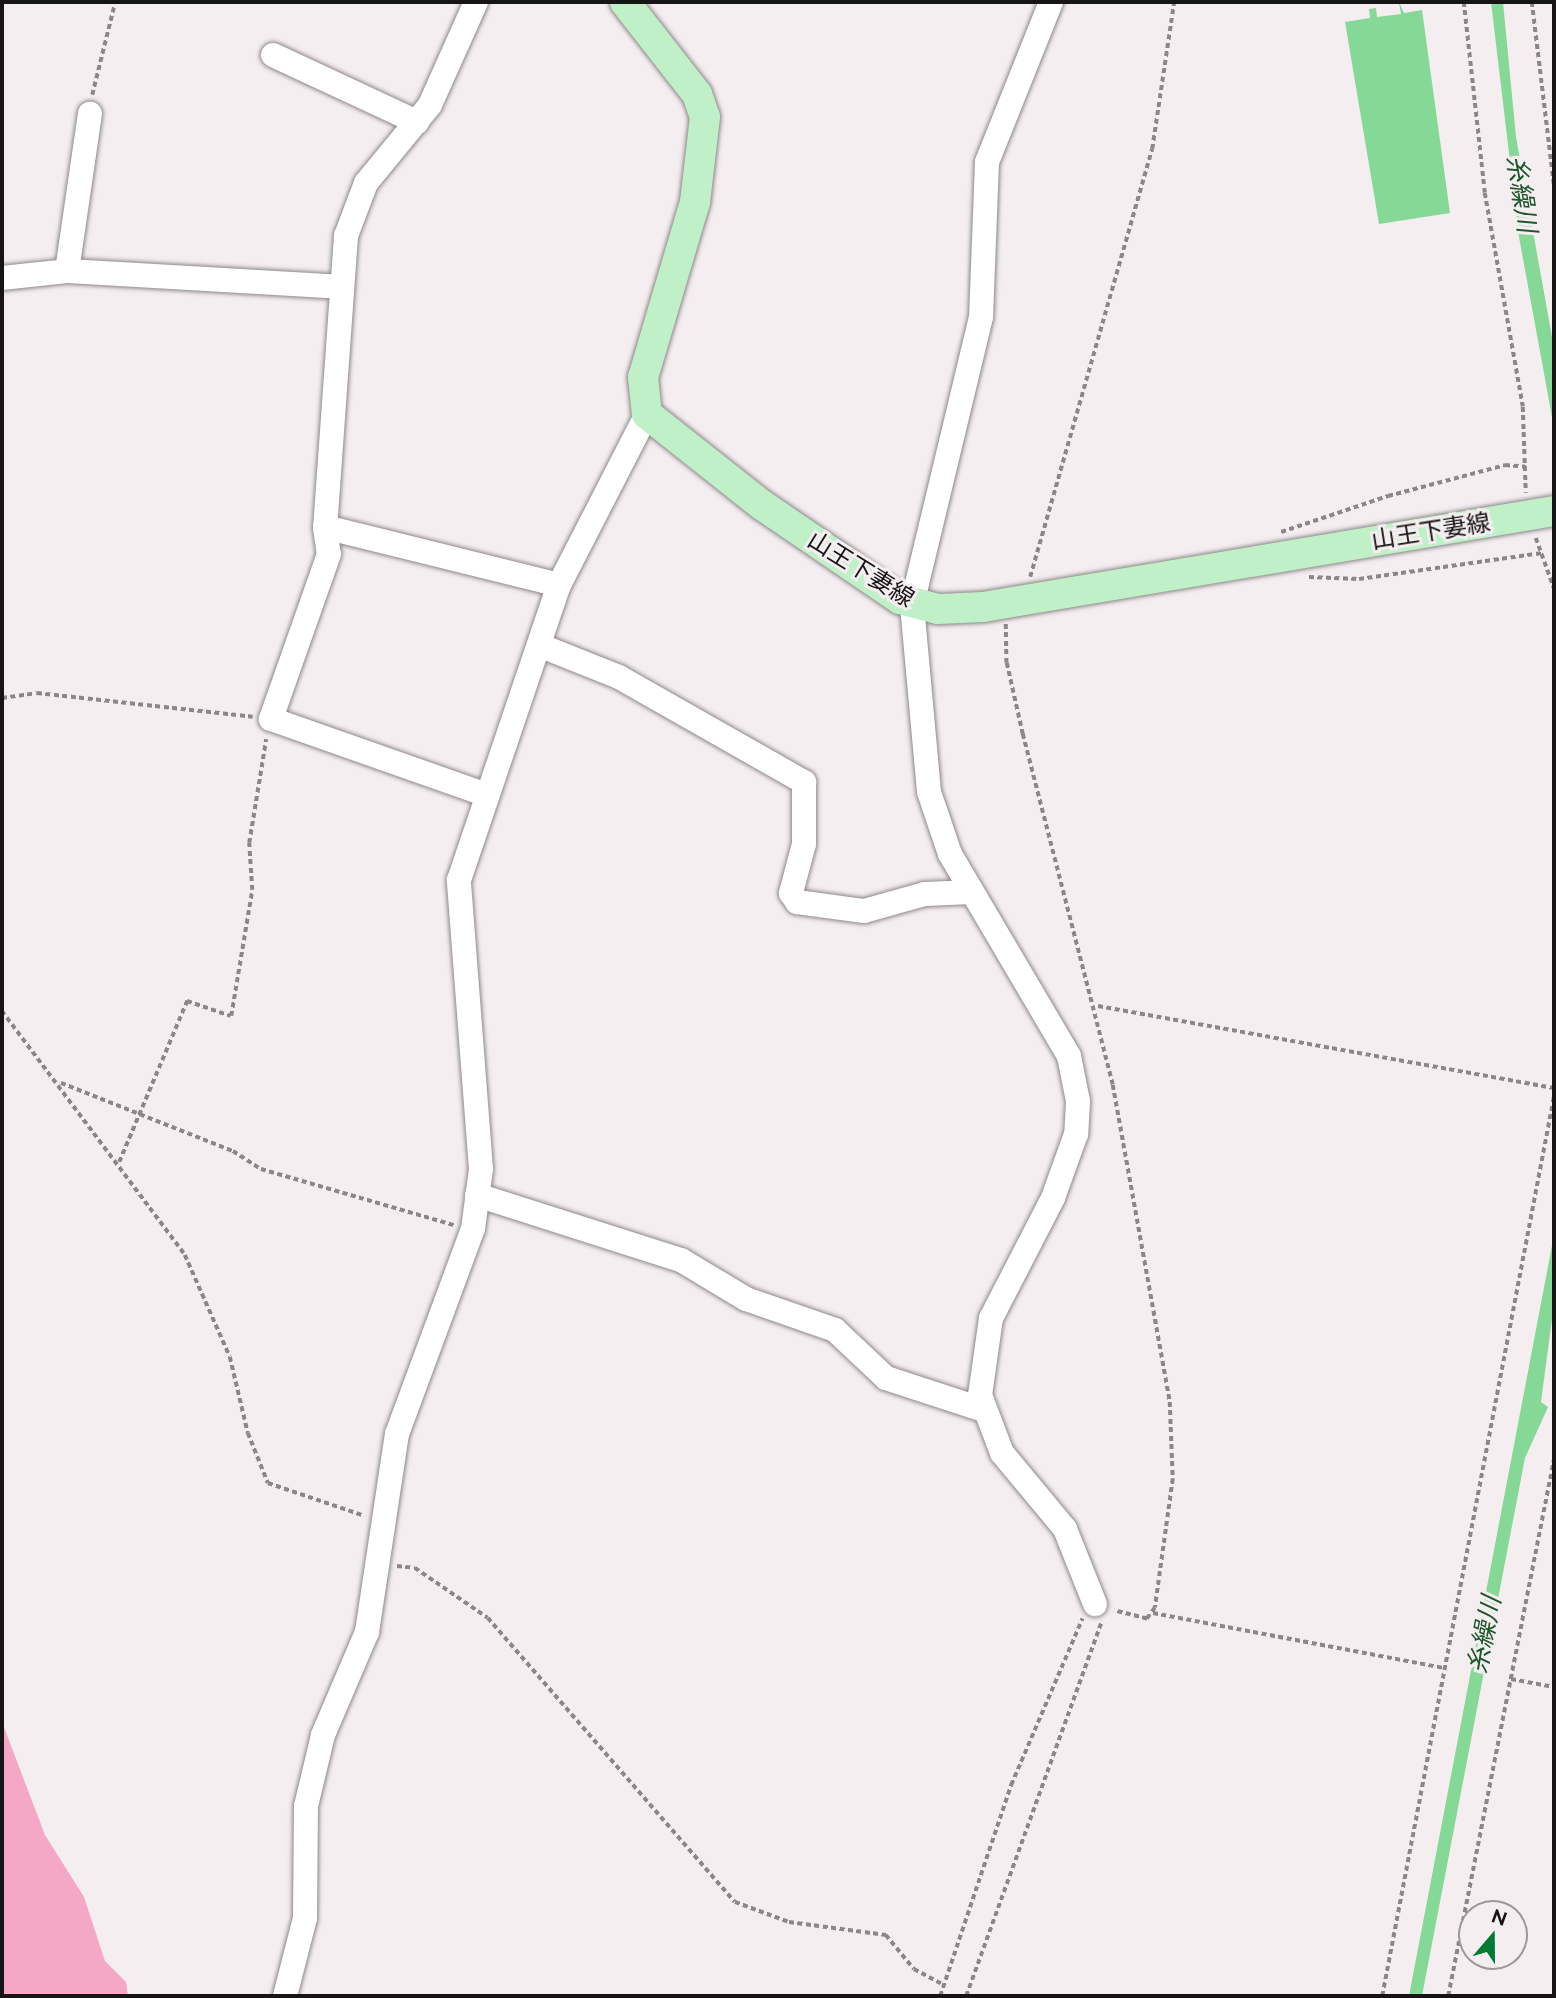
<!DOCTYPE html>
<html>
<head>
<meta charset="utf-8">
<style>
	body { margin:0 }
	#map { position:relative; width:1556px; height:1998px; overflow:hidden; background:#f5eef0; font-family:Raleway,"Noto Sans JP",sans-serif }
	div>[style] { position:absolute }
	.green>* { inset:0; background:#f5a8c5 }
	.water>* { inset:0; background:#85d895 }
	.path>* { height:3.5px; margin-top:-1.75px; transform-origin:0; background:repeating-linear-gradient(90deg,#8b8687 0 5px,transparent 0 8.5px) }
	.roads { filter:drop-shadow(0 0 2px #8e888a) drop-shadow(0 0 2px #8e888a) }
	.minor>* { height:24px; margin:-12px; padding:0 12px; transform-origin:12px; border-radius:12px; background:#fff }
	.major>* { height:30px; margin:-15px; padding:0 15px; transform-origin:15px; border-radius:15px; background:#bff0c8 }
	span { translate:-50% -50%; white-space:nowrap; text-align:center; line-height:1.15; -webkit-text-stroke:6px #f5eef0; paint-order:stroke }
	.street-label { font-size:24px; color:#171415 }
	.water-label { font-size:26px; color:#1d572c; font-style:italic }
	.frame { position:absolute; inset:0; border:4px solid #171415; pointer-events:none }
	.north { position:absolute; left:1458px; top:1900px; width:70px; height:70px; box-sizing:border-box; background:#f5eef0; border:2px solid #9c9798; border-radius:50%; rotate:20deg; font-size:19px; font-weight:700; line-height:28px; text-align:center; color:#171415 }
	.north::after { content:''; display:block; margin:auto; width:24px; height:32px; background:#007b33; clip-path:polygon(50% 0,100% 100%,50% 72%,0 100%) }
</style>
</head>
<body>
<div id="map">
	<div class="green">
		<div style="clip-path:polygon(2px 1700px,2px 1722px,45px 1835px,84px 1897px,105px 1961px,126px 1982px,128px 1996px,2px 1996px)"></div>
	</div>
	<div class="water">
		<div style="clip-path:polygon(1399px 2px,1404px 13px,1422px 10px,1450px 213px,1379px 224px,1345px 22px,1370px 18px,1369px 9px,1376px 8px,1377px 17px,1401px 14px)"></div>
		<div style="clip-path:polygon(1491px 2px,1503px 2px,1516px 137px,1554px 348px,1554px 428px,1519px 237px)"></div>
		<div style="clip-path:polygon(1554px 1235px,1554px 1304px,1541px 1402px,1548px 1407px,1525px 1458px,1422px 1996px,1409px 1996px)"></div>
	</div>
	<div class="path">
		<div style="left:1464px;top:2px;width:192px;rotate:83.7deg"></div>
		<div style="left:1485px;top:193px;width:217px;rotate:79.9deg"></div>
		<div style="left:1523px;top:407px;width:86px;rotate:88deg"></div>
		<div style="left:1532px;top:2px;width:184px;rotate:83.1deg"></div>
		<div style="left:92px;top:95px;width:96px;rotate:-76.1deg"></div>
		<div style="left:1281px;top:532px;width:113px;rotate:-18.6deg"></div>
		<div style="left:1388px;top:496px;width:121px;rotate:-14.8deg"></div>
		<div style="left:1505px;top:465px;width:21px;rotate:5deg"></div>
		<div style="left:1536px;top:538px;width:53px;rotate:70.2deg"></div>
		<div style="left:1030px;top:577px;width:445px;rotate:-74.1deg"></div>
		<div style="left:1152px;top:149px;width:149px;rotate:-81.5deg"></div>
		<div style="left:1309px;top:577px;width:50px;rotate:2.3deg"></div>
		<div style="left:1359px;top:579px;width:185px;rotate:-8.1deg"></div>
		<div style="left:1006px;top:624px;width:39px;rotate:89deg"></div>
		<div style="left:1007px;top:663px;width:73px;rotate:77.3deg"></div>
		<div style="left:1023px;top:734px;width:362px;rotate:75.6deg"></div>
		<div style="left:1113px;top:1085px;width:322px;rotate:79.8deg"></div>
		<div style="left:1170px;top:1402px;width:77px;rotate:87.8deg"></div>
		<div style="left:1173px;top:1479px;width:130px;rotate:97.9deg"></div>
		<div style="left:1155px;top:1608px;width:14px;rotate:126deg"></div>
		<div style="left:1147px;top:1619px;width:34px;rotate:-166deg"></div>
		<div style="left:2px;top:698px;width:35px;rotate:-8deg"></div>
		<div style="left:37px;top:693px;width:217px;rotate:6.3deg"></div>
		<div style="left:1098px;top:1006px;width:463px;rotate:10.2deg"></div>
		<div style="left:2px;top:1011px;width:305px;rotate:53.1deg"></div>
		<div style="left:185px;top:1255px;width:111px;rotate:66.2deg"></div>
		<div style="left:230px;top:1357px;width:78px;rotate:76.7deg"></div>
		<div style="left:248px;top:1433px;width:54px;rotate:68.2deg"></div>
		<div style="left:268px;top:1483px;width:102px;rotate:18.8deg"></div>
		<div style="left:61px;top:1083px;width:185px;rotate:21.6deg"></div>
		<div style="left:233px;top:1151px;width:33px;rotate:33deg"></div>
		<div style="left:261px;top:1169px;width:201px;rotate:16.2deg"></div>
		<div style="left:119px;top:1162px;width:175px;rotate:-67.1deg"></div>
		<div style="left:187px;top:1001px;width:46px;rotate:18.8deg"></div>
		<div style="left:231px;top:1016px;width:128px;rotate:-80.5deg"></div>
		<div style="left:252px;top:890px;width:47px;rotate:-93.7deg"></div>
		<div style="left:249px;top:843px;width:105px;rotate:-80.7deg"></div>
		<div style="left:397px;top:1566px;width:18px;rotate:6deg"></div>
		<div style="left:415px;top:1568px;width:88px;rotate:34.4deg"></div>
		<div style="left:488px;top:1618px;width:376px;rotate:49deg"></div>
		<div style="left:735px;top:1902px;width:58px;rotate:20.3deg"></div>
		<div style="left:789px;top:1922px;width:98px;rotate:7.6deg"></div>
		<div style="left:886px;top:1935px;width:44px;rotate:50.5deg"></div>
		<div style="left:914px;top:1969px;width:34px;rotate:28deg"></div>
		<div style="left:1153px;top:1613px;width:297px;rotate:10.7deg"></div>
		<div style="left:1511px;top:1679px;width:44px;rotate:10.5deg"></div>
		<div style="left:940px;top:1996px;width:223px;rotate:-71.4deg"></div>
		<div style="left:1011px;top:1785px;width:181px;rotate:-66.8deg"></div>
		<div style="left:966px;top:1996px;width:396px;rotate:-70.1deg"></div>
		<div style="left:1382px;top:1996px;width:917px;rotate:-79.19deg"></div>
		<div style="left:1448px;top:1996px;width:548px;rotate:-78.85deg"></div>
	</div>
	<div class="roads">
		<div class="minor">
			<div style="left:476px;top:2px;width:113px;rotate:114.1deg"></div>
			<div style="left:430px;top:105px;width:101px;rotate:129.4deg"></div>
			<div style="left:366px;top:183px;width:57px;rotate:110.7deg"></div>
			<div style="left:346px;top:236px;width:292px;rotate:94.1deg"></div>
			<div style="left:325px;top:527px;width:241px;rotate:13.9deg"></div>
			<div style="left:1051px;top:2px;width:172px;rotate:111.8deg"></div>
			<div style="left:987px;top:162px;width:155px;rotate:92.2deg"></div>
			<div style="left:981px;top:317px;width:296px;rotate:103.5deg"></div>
			<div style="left:912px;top:605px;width:188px;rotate:84.8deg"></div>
			<div style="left:929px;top:792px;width:65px;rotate:71.3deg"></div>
			<div style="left:950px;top:854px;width:234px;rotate:59.5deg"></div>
			<div style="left:1069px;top:1056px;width:46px;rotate:78.7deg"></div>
			<div style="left:1078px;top:1101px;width:33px;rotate:93deg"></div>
			<div style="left:1076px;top:1134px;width:68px;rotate:109.8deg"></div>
			<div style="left:1053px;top:1198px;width:135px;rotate:117.3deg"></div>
			<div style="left:991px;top:1318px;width:78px;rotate:98.1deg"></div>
			<div style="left:980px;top:1395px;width:62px;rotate:69.2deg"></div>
			<div style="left:1002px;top:1453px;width:99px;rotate:50.3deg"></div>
			<div style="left:1065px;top:1529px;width:81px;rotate:68.2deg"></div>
			<div style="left:273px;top:55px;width:159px;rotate:25deg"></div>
			<div style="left:67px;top:271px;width:159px;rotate:-81.7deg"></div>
			<div style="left:2px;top:278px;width:65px;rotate:-6.1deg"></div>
			<div style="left:67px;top:271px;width:274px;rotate:3.3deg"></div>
			<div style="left:325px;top:527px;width:27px;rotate:82deg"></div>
			<div style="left:329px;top:554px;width:175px;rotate:109.4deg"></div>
			<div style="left:271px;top:719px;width:229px;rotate:19.4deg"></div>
			<div style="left:539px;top:645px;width:86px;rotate:21.8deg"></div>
			<div style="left:619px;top:677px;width:213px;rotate:29.6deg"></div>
			<div style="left:804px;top:782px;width:62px;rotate:90deg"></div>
			<div style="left:804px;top:844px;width:51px;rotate:104.9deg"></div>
			<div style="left:791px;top:893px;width:11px;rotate:56deg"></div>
			<div style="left:797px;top:902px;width:68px;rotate:7.7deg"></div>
			<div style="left:864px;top:911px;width:63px;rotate:-15.6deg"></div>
			<div style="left:925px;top:894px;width:47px;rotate:-2.4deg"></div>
			<div style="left:477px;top:1195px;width:214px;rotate:17.7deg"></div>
			<div style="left:681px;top:1260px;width:76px;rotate:31deg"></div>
			<div style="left:746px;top:1299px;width:94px;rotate:19.2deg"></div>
			<div style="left:835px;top:1330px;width:70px;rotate:43.3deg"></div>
			<div style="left:886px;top:1378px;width:103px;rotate:18.1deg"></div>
			<div style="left:285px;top:1996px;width:81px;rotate:-75.6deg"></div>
			<div style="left:305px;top:1918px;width:112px;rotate:-89.5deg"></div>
			<div style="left:306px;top:1806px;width:73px;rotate:-76.5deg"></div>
			<div style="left:323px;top:1735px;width:112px;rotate:-66.9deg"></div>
			<div style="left:367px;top:1632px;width:200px;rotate:-81.4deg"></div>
			<div style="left:397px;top:1434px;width:219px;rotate:-69.7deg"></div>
			<div style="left:473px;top:1229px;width:61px;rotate:-82.4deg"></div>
			<div style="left:481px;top:1169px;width:290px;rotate:-94.4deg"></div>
			<div style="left:459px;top:880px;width:311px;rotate:-71.3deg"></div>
			<div style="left:559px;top:585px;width:192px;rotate:-62.8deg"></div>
		</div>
		<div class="major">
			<div style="left:625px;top:2px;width:117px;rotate:52deg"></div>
			<div style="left:697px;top:94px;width:24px;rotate:71deg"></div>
			<div style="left:705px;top:117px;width:86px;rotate:96.7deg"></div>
			<div style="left:695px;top:202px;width:183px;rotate:106.5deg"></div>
			<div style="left:643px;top:377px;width:37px;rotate:84deg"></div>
			<div style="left:647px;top:414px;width:147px;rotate:38.4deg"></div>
			<div style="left:762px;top:505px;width:167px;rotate:34.3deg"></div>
			<div style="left:900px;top:599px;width:39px;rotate:15deg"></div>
			<div style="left:938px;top:609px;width:45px;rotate:-2.5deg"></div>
			<div style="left:983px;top:607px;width:579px;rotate:-9.54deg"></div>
		</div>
	</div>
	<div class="street-label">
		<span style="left:1431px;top:531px;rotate:-9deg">山王下妻線</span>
		<span style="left:861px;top:569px;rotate:32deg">山王下妻線</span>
	</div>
	<div class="water-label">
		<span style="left:1521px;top:194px;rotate:81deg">糸繰川</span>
		<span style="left:1485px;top:1635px;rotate:-79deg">糸繰川</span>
	</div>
	<div class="frame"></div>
	<div class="north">N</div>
</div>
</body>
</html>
